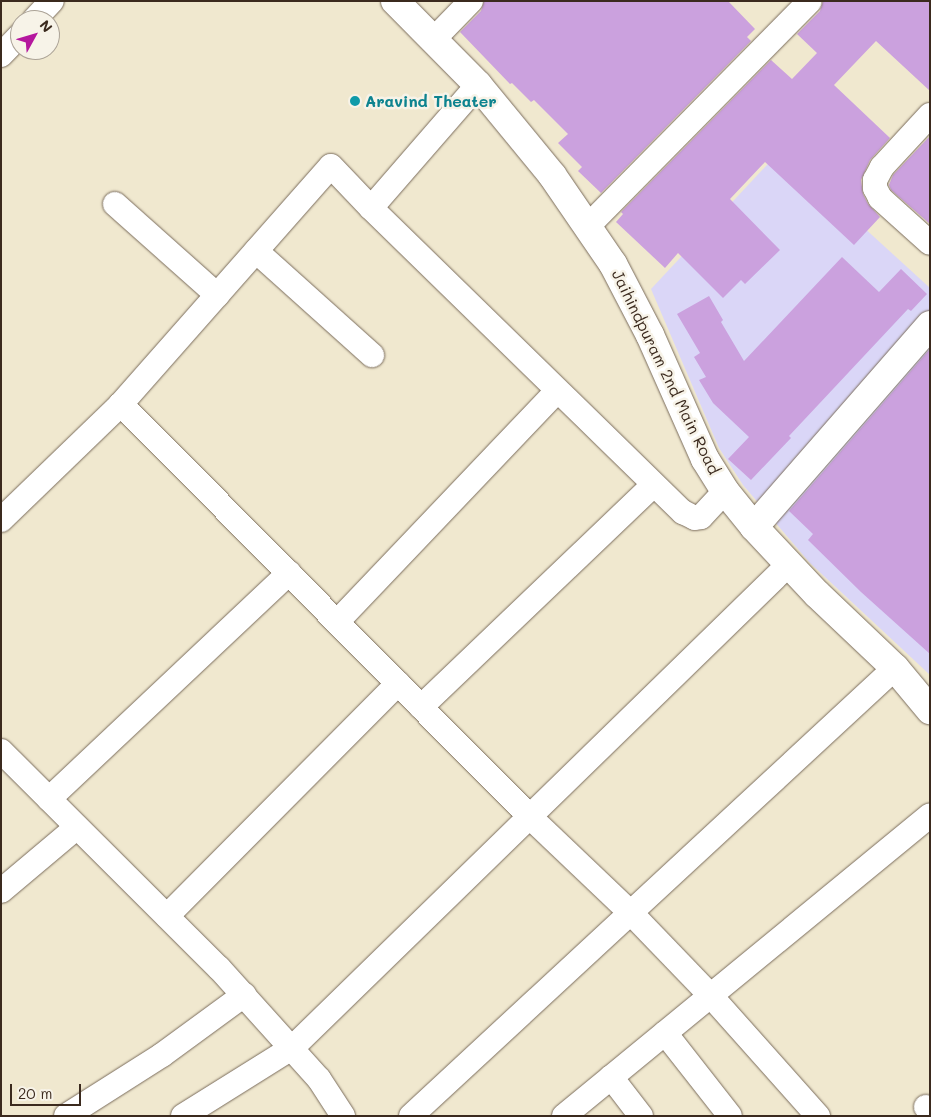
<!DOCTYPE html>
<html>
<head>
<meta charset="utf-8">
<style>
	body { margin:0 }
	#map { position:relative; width:931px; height:1117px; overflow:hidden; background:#f0e8cf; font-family:Mali,sans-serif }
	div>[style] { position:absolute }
	.built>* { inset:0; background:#dad6f7 }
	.building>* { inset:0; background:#cba1de }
	.roads { filter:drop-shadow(0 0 1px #7a6c5c) drop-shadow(0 0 1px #7a6c5c) }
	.minor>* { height:24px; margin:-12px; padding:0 12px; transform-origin:12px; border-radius:12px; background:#fff }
	.tertiary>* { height:28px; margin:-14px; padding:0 14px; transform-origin:14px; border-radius:14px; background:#fff }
	.dots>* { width:14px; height:14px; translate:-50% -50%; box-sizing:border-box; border:2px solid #f7f3e8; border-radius:50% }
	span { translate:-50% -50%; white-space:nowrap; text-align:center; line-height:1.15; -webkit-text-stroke:5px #f7f3e8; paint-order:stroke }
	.culture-label { font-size:16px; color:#0d838f; font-weight:700 }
	.left { translate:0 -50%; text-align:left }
	.street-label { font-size:16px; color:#3b2a1e }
	.frame { position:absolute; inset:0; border:2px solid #3b2a1e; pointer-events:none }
	.north { position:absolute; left:10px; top:10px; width:50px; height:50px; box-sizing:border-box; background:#f7f3e8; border:1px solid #aca397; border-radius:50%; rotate:51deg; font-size:14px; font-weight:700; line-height:20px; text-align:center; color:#3b2a1e }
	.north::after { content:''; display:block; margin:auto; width:18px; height:22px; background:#b5179e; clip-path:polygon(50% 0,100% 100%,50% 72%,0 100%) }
	.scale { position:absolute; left:10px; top:1084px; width:71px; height:22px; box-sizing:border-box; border:2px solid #3b2a1e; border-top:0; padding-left:6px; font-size:15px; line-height:18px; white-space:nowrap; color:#3b2a1e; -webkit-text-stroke:4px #f7f3e8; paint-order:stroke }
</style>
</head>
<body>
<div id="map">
	<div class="built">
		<div style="clip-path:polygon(780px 151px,930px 288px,930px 675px,810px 563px,743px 485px,719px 448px,651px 289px)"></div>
	</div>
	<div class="building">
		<div style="clip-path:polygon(484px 1px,728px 1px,755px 29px,747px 37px,751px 41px,601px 193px,578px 171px,582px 167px,558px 143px,568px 134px,534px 100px,531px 102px,512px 83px,510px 84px,460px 32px,481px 11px)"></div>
		<div style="clip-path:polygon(823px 1px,930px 1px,930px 91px,876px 41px,834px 85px,890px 138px,870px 160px,861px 180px,863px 194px,868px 204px,880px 217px,854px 245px,765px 162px,730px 199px,780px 250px,745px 284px,741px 280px,723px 298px,678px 253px,665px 268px,616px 222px,623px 214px,621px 212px,771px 60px,792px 79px,817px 53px,797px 34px,820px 11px)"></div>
		<div style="clip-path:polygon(930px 136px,930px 224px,891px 190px,889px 185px,893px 175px)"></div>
		<div style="clip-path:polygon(842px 257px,879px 292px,901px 269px,927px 294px,911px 311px,908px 309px,789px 436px,791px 438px,751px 480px,728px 459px,749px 437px,713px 403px,699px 380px,706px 377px,694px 357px,700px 353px,677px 314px,709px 296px,723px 320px,721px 322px,744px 361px)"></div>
		<div style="clip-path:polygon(930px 349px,930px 654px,861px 592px,808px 540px,813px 534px,789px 511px)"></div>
	</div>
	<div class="roads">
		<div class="minor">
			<div style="left:34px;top:20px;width:26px;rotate:-47deg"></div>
			<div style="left:434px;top:39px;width:53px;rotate:-45.8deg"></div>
			<div style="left:1px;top:55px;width:28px;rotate:-46deg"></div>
			<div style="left:930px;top:115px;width:71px;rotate:132.7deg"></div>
			<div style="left:882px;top:167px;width:15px;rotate:118deg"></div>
			<div style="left:875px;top:180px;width:8px;rotate:90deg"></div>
			<div style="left:875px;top:188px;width:11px;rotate:63deg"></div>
			<div style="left:880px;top:198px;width:67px;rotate:42deg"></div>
			<div style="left:115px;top:204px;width:137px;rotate:41.7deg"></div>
			<div style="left:371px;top:208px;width:163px;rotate:-49deg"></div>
			<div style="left:587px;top:227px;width:317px;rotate:-45.4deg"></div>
			<div style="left:256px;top:251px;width:156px;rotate:41.9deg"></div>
			<div style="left:121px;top:404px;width:581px;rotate:45.28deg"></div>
			<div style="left:530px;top:817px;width:141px;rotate:43.6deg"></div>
			<div style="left:632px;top:914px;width:114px;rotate:46.1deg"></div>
			<div style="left:711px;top:996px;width:161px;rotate:48.3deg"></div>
			<div style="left:1px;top:520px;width:167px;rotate:-44deg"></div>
			<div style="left:121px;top:404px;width:317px;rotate:-48.6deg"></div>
			<div style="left:331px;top:166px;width:58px;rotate:46.4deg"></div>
			<div style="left:371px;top:208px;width:436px;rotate:44.3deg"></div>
			<div style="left:683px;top:512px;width:13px;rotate:27deg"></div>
			<div style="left:695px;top:518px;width:6px;rotate:-9deg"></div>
			<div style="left:701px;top:517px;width:35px;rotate:-47deg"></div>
			<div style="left:337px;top:622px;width:319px;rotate:-46.4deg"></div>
			<div style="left:421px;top:707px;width:321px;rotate:-43.7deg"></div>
			<div style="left:1px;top:751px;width:308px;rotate:44.9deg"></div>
			<div style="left:219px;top:968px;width:149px;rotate:48deg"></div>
			<div style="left:319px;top:1079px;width:44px;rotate:57deg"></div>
			<div style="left:49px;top:799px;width:330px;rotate:-43.3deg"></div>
			<div style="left:1px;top:891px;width:99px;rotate:-40.1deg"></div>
			<div style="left:167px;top:916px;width:328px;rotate:-45.2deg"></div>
			<div style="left:665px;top:1033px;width:105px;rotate:51.9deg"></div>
			<div style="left:611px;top:1077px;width:49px;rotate:52.4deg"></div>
			<div style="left:926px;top:1107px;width:6px;rotate:51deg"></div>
			<div style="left:66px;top:1116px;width:114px;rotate:-32.4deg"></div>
			<div style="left:162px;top:1055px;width:102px;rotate:-36.2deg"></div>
			<div style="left:183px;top:1116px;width:128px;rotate:-32deg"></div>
			<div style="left:292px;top:1048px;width:694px;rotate:-44.24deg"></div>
			<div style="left:411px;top:1116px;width:660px;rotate:-42.79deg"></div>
			<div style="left:564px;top:1116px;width:474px;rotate:-39.4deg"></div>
		</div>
		<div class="tertiary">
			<div style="left:395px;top:1px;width:118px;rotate:45.3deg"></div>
			<div style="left:478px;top:85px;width:117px;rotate:50.6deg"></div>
			<div style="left:552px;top:175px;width:108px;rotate:55.6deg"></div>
			<div style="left:613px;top:264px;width:80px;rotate:62.5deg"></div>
			<div style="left:650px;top:335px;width:136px;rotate:66.1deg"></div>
			<div style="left:705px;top:459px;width:38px;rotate:58deg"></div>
			<div style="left:725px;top:491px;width:46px;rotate:51.1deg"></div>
			<div style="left:754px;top:527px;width:92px;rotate:46.8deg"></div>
			<div style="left:817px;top:594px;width:108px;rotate:43.5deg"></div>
			<div style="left:895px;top:668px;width:55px;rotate:50.2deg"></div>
			<div style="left:754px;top:527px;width:268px;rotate:-48.9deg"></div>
		</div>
	</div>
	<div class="dots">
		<div style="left:355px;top:101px;background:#0f9aa8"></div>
	</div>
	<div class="culture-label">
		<span class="left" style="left:365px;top:101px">Aravind Theater</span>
	</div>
	<div class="street-label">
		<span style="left:666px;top:372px;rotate:64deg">Jaihindpuram 2nd Main Road</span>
	</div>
	<div class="frame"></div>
	<div class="north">N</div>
	<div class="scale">20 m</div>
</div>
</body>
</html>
